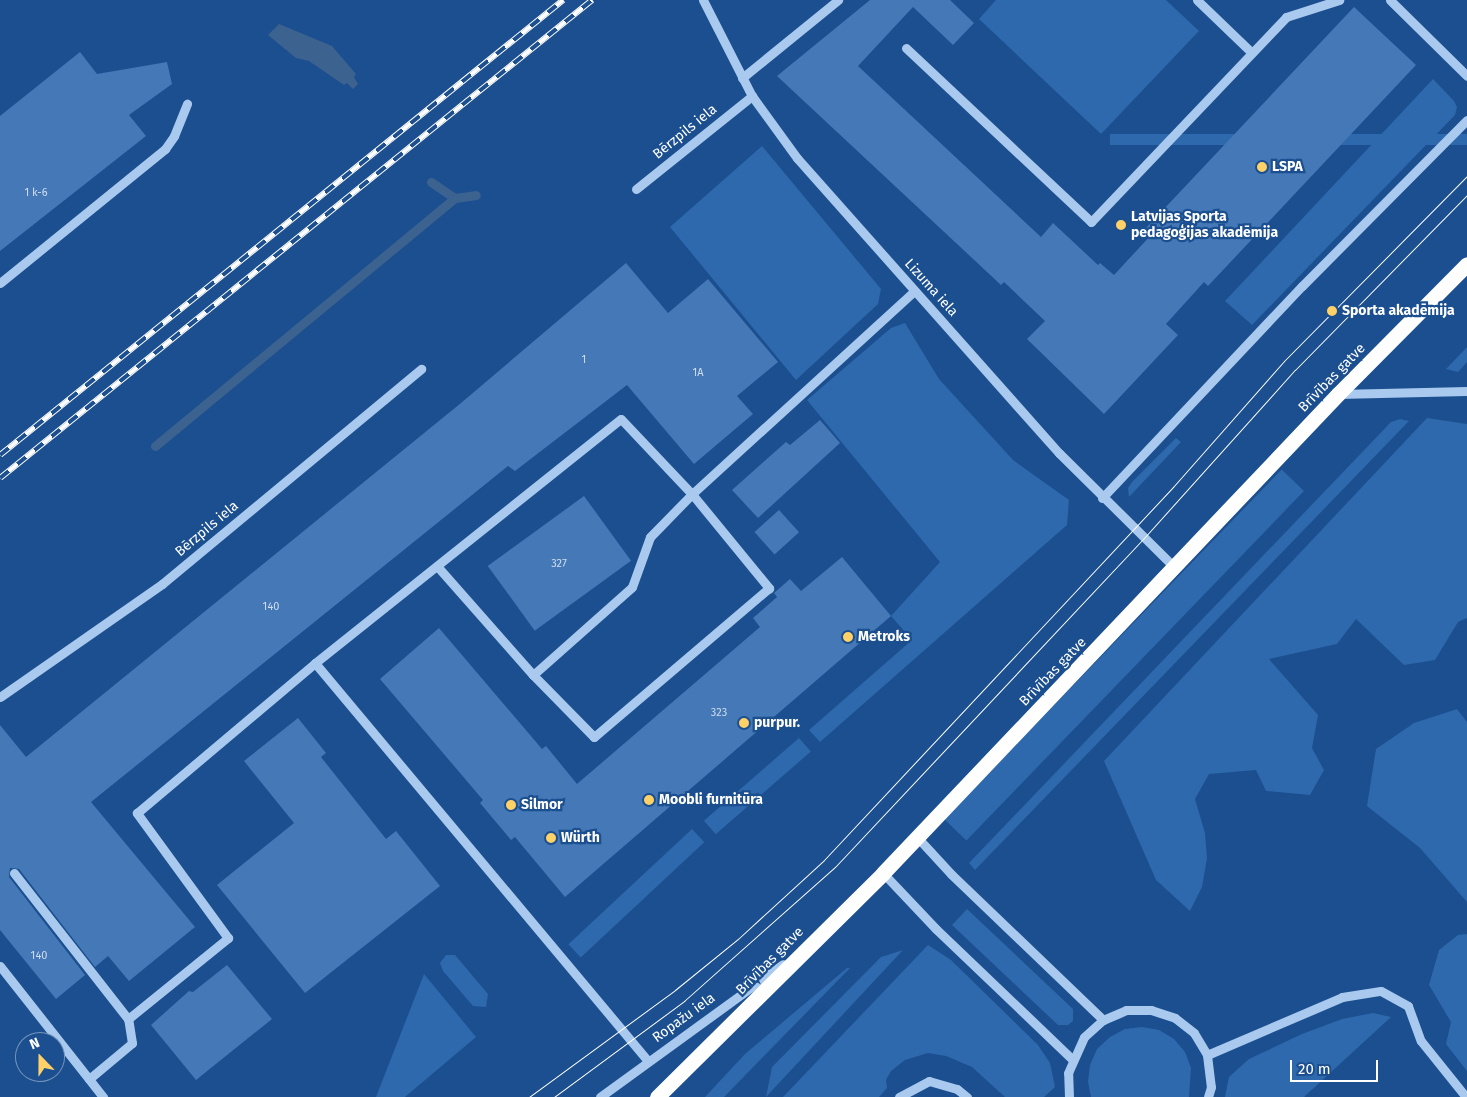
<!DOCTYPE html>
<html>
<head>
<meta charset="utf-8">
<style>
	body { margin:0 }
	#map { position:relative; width:1467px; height:1097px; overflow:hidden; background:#1b4f8f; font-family:"Fira Sans",sans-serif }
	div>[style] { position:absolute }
	.green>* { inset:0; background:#2e69ad; transform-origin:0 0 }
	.water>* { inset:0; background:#3c6290 }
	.stream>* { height:9px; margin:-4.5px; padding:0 4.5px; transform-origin:4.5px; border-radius:4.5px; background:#3c6290 }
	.building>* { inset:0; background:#4478b7; transform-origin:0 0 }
	.minor>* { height:9px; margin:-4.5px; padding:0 4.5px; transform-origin:4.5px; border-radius:4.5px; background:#a9c9ee }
	.highway>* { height:15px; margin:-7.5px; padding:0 7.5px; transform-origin:7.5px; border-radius:7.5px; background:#fff }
	.tram>* { height:1px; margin:-0.5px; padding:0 0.5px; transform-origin:0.5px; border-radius:0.5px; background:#fff }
	.rail>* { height:5.5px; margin-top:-2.75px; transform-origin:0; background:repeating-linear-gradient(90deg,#1b4f8f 0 11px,#fff 0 22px); box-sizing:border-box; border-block:1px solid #fff }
	.dots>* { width:14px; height:14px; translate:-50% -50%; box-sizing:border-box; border:2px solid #1b4f8f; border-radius:50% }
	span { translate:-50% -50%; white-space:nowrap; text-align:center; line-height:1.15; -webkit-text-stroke:4.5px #1b4f8f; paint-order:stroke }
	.number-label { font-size:11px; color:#d0dded }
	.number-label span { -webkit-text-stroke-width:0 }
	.street-label { font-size:14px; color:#fff }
	.poi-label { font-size:14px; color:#fff; font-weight:700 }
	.left { translate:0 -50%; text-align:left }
	.north { position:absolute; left:15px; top:1032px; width:50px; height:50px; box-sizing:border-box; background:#1b4f8f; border:1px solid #7695bc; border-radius:50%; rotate:338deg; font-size:14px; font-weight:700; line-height:20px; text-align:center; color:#fff }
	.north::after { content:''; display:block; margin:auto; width:18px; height:22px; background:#ffd166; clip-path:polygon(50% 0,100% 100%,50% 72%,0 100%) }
	.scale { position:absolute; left:1290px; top:1060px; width:88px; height:22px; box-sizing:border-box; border:2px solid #fff; border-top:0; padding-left:6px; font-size:15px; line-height:18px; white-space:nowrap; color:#fff; -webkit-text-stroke:4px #1b4f8f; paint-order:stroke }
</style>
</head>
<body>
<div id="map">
	<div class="green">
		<div style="clip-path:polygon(996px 0,1166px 0,1199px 31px,1101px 134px,979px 19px)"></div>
		<div style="clip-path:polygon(1433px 79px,1454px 101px,1457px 107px,1455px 115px,1252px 325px,1225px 301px)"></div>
		<div style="left:1467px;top:134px;width:11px;height:357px;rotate:90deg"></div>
		<div style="clip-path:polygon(762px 146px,881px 289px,878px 304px,796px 380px,670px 227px)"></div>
		<div style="clip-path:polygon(905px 323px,939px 379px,1013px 460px,1069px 500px,1067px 525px,820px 742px,809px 730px,912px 640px,891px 616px,940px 562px,807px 400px,891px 328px)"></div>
		<div style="clip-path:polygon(1467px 347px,1467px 362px,1458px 372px,1446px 369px)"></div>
		<div style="clip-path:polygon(1427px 418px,1467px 424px,1467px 618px,1458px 622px,1435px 660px,1404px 665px,1356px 619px,1337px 644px,1269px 659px,1318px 715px,1312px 748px,1324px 770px,1310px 795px,1266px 791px,1256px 770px,1209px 774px,1195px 799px,1205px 833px,1207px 858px,1202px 887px,1190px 911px,1156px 880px,1104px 761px)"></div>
		<div style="clip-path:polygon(1400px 419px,1409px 421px,975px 870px,969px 863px,1391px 422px)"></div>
		<div style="clip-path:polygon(1176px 438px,1181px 442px,1129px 497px,1128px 488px,1132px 482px)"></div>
		<div style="left:1304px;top:491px;width:486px;height:31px;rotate:134deg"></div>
		<div style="clip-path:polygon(1457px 709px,1467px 722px,1467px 902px,1420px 848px,1367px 806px,1376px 749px,1414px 723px)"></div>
		<div style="left:799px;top:738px;width:18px;height:126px;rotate:49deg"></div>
		<div style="left:692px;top:829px;width:18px;height:169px;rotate:47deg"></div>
		<div style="clip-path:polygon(967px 909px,1073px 1009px,1073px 1021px,1068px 1025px,1058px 1025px,952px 925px)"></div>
		<div style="clip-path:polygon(1467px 934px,1467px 1071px,1446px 1044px,1451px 1022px,1429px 985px,1439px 950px,1458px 935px)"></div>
		<div style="clip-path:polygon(928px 945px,951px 960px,1038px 1045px,1050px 1063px,1055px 1087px,1044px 1097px,1005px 1097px,972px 1067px,946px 1056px,928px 1053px,905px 1060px,891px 1071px,886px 1080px,887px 1088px,879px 1097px,783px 1097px)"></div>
		<div style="clip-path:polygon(903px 950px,766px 1097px,772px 1067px,881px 957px)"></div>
		<div style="clip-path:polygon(446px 955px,455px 955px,488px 994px,486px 1007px,473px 1006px,443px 971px,440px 963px)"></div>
		<div style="clip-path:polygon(847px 968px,850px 968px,724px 1097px,705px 1097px,745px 1054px)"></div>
		<div style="clip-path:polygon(424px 974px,476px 1037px,405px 1097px,376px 1097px)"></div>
		<div style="clip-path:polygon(1373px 1013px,1391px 1017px,1304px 1097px,1225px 1097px,1229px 1077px,1249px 1059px,1302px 1034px,1342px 1019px)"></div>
		<div style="clip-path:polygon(1142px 1027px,1159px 1030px,1174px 1039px,1185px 1052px,1191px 1068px,1189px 1097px,1091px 1097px,1088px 1082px,1090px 1065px,1097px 1049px,1110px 1037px,1125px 1029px)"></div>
	</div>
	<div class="water">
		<div style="clip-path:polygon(279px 24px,332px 46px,356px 74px,354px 77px,358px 84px,353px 89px,347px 83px,344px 85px,309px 61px,296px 58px,268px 35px)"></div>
	</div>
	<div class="stream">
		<div style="left:431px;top:182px;width:29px;rotate:34deg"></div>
		<div style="left:455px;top:198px;width:21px;rotate:-8deg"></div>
		<div style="left:155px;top:446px;width:389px;rotate:-39.6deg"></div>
	</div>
	<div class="building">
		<div style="clip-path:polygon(870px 0,950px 0,974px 23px,953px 45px,913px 7px,858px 66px,1041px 237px,1053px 223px,1098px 265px,1100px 263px,1114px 275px,1152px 234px,1146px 228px,1354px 7px,1416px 65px,1208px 286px,1204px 282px,1166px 324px,1178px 335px,1104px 414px,1027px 339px,1045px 321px,1004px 282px,1001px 285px,777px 76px)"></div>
		<div style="clip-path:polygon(80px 52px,97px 74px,167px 62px,172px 84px,129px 115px,146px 136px,0 251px,0 116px)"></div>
		<div style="clip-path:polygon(626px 263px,668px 313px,708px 279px,778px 362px,737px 396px,753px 414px,694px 464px,627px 385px,515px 471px,508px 466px,91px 802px,195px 927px,129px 981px,108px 956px,95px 967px,19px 869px,10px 868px,9px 877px,85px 975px,56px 999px,0 930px,0 725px,26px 757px,461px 403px)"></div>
		<div style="clip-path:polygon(820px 420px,840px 443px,758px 518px,732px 490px,786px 442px,790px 445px)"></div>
		<div style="left:584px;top:496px;width:80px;height:119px;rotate:54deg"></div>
		<div style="left:779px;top:510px;width:30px;height:33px;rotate:48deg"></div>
		<div style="clip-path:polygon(842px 557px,891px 616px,565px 897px,515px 837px,511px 840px,480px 803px,483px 800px,380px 679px,439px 628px,542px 749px,546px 746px,577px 784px,760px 627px,753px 618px,777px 597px,774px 593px,790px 579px,801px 591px)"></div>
		<div style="clip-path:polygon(298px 718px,326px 753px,321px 757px,386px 839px,396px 831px,440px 886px,305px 993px,217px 885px,294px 823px,244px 761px)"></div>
		<div style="clip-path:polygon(227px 965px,272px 1019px,196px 1080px,151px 1025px,189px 991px,193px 992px)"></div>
	</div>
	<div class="minor">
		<div style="left:703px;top:0;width:108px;rotate:63deg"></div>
		<div style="left:752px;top:96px;width:77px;rotate:54deg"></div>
		<div style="left:797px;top:158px;width:395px;rotate:48.4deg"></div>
		<div style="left:1059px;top:453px;width:162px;rotate:44.7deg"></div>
		<div style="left:1197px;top:0;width:75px;rotate:43.9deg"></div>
		<div style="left:1390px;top:0;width:108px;rotate:44.6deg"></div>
		<div style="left:906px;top:48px;width:254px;rotate:43.2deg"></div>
		<div style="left:1091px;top:222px;width:283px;rotate:-46.4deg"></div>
		<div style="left:1286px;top:17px;width:56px;rotate:-17.8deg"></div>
		<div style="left:742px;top:78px;width:124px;rotate:-39.1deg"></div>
		<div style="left:636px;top:189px;width:149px;rotate:-38.7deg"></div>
		<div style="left:0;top:283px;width:213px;rotate:-39.1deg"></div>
		<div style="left:165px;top:149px;width:16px;rotate:-55deg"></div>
		<div style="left:174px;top:136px;width:35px;rotate:-68deg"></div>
		<div style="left:1338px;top:394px;width:129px;rotate:-1.3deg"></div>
		<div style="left:1102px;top:498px;width:291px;rotate:-46.7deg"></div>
		<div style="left:1302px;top:286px;width:234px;rotate:-45.2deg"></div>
		<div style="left:437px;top:566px;width:145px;rotate:48.6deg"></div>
		<div style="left:533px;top:675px;width:132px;rotate:-41.6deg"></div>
		<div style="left:632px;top:587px;width:53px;rotate:-70.2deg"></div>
		<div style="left:650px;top:537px;width:60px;rotate:-45.7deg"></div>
		<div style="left:692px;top:494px;width:122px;rotate:50.7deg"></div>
		<div style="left:769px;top:588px;width:230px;rotate:139.6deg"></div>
		<div style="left:594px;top:737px;width:87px;rotate:-134.5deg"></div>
		<div style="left:315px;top:663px;width:391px;rotate:-38.6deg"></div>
		<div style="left:621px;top:419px;width:103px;rotate:46.6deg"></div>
		<div style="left:692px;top:494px;width:301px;rotate:-42.4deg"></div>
		<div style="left:0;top:697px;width:198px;rotate:-34.9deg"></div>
		<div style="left:162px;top:584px;width:337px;rotate:-39.7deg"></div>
		<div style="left:917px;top:837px;width:50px;rotate:47.4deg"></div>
		<div style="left:951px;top:874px;width:211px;rotate:43.8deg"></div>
		<div style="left:14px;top:873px;width:185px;rotate:52deg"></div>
		<div style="left:128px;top:1019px;width:129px;rotate:-39deg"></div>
		<div style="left:228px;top:938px;width:155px;rotate:-126.1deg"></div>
		<div style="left:137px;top:813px;width:233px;rotate:-40.1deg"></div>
		<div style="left:315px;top:663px;width:519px;rotate:50.08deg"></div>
		<div style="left:883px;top:873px;width:77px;rotate:46.6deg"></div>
		<div style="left:936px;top:929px;width:188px;rotate:43.7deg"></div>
		<div style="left:0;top:966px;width:167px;rotate:51.8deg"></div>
		<div style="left:1207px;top:1055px;width:147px;rotate:-23.2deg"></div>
		<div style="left:1342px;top:997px;width:39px;rotate:-9deg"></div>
		<div style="left:1381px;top:991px;width:31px;rotate:29deg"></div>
		<div style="left:1408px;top:1006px;width:37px;rotate:70deg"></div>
		<div style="left:1421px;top:1041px;width:72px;rotate:51.2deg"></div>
		<div style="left:89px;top:1079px;width:56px;rotate:-39.9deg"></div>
		<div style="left:132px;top:1043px;width:24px;rotate:-99deg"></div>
		<div style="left:600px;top:1097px;width:226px;rotate:-36deg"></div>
		<div style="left:899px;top:1097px;width:34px;rotate:-28deg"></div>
		<div style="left:929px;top:1081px;width:29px;rotate:16deg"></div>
		<div style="left:957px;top:1089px;width:13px;rotate:39deg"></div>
		<div style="left:1069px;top:1097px;width:24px;rotate:-92deg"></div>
		<div style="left:1068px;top:1073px;width:39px;rotate:-66deg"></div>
		<div style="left:1084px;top:1037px;width:25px;rotate:-42deg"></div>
		<div style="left:1103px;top:1020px;width:25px;rotate:-23deg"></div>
		<div style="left:1126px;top:1010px;width:25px"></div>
		<div style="left:1151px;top:1010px;width:25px;rotate:18deg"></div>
		<div style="left:1175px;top:1018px;width:24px;rotate:38deg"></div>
		<div style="left:1194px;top:1033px;width:26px;rotate:59deg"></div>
		<div style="left:1207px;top:1055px;width:32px;rotate:83deg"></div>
		<div style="left:1211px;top:1087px;width:10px;rotate:107deg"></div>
	</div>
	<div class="highway">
		<div style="left:657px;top:1097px;width:318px;rotate:-44.7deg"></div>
		<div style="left:883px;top:873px;width:661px;rotate:-46.47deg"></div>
		<div style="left:1338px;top:394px;width:183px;rotate:-45.2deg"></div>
	</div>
	<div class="tram">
		<div style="left:529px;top:1097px;width:181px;rotate:-36.2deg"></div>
		<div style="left:675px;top:990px;width:82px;rotate:-39.1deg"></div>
		<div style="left:739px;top:938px;width:115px;rotate:-42.5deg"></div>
		<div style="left:824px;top:860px;width:511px;rotate:-46.9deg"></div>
		<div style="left:1173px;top:487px;width:168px;rotate:-48.6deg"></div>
		<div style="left:1284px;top:361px;width:260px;rotate:-45.3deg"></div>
		<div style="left:554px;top:1097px;width:162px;rotate:-36.4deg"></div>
		<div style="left:684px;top:1001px;width:202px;rotate:-41.6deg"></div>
		<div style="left:835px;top:867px;width:451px;rotate:-46.8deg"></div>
		<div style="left:1144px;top:538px;width:226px;rotate:-48.1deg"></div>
		<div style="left:1295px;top:370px;width:245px;rotate:-45.5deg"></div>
	</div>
	<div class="rail">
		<div style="left:0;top:455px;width:724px;rotate:-38.94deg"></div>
		<div style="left:0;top:478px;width:761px;rotate:-38.92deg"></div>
	</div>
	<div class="dots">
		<div style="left:1262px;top:167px;background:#ffd166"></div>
		<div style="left:1121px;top:225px;background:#ffd166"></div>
		<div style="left:1332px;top:311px;background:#ffd166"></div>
		<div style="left:848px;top:637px;background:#ffd166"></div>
		<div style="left:744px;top:723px;background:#ffd166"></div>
		<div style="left:649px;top:800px;background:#ffd166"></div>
		<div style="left:511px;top:805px;background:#ffd166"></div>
		<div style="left:551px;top:838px;background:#ffd166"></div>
	</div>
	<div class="number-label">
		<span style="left:36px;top:193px">1 k-6</span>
		<span style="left:584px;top:360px">1</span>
		<span style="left:698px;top:373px">1A</span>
		<span style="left:559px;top:564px">327</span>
		<span style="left:271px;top:607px">140</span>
		<span style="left:719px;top:713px">323</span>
		<span style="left:39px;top:956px">140</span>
	</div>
	<div class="street-label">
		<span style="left:685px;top:132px;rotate:-39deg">Bērzpils iela</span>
		<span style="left:931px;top:288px;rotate:48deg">Lizuma iela</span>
		<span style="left:1332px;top:378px;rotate:-46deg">Brīvības gatve</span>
		<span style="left:207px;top:529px;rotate:-40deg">Bērzpils iela</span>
		<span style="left:1053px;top:672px;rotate:-46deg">Brīvības gatve</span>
		<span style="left:770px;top:961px;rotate:-45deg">Brīvības gatve</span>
		<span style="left:684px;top:1018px;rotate:-36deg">Ropažu iela</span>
	</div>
	<div class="poi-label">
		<span class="left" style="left:1272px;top:167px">LSPA</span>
		<span class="left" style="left:1131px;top:225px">Latvijas Sporta<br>pedagoģijas akadēmija</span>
		<span class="left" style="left:1342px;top:311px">Sporta akadēmija</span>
		<span class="left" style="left:858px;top:637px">Metroks</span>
		<span class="left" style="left:754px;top:723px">purpur.</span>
		<span class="left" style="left:659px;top:800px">Moobli furnitūra</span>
		<span class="left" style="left:521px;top:805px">Silmor</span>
		<span class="left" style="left:561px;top:838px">Würth</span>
	</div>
	<div class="north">N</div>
	<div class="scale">20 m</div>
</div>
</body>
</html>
